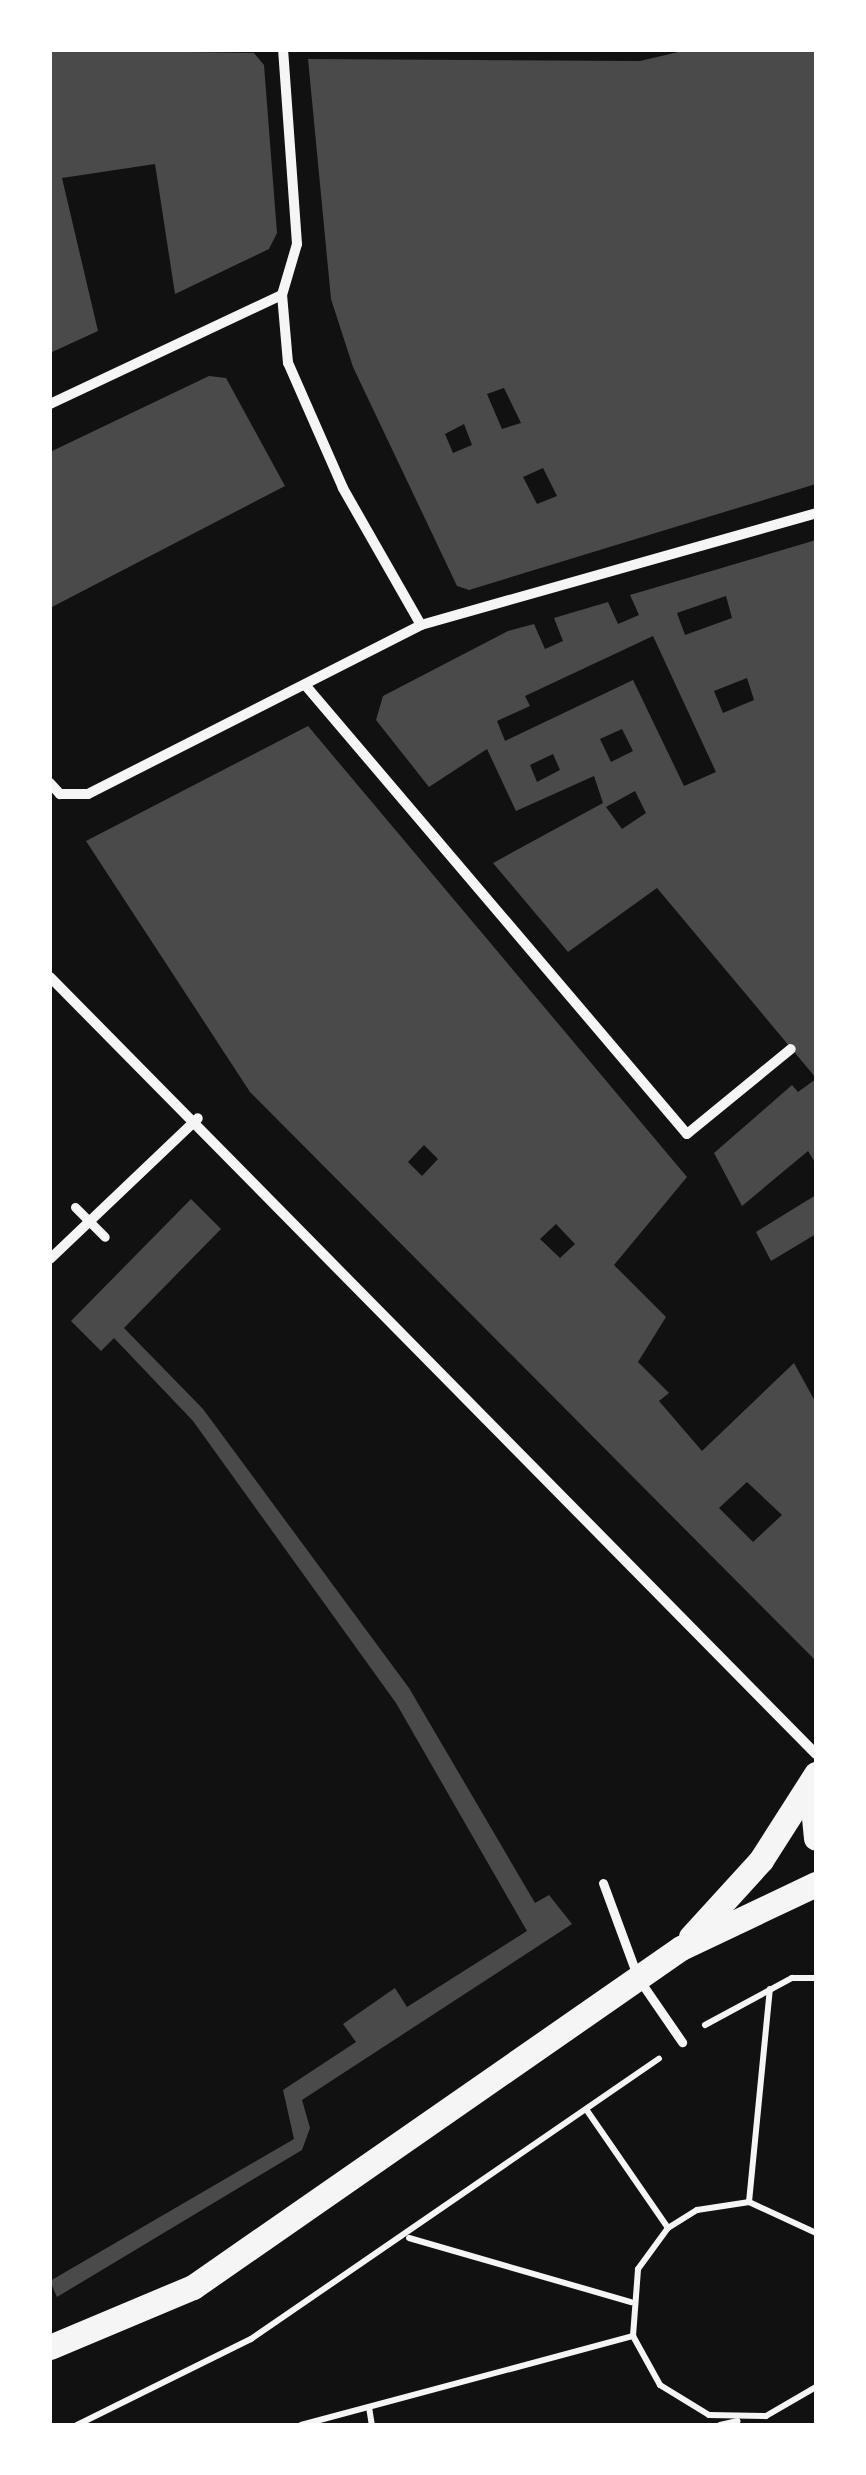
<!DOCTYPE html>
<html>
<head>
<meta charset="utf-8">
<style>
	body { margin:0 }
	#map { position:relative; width:866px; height:2475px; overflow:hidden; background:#111; font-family:Lora,serif }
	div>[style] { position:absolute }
	.building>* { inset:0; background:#4a4a4a }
	.path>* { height:6px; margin:-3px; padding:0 3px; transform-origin:3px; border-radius:3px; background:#f5f5f5 }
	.pedestrian>* { height:9px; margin:-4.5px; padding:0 4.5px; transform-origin:4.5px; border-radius:4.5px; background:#f5f5f5 }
	.minor>* { height:10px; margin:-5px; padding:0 5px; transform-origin:5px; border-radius:5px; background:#f5f5f5 }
	.primary>* { height:25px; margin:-12.5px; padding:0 12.5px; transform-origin:12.5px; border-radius:12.5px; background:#f5f5f5 }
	span { translate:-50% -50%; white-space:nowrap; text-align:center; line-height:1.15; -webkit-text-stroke:9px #fff; paint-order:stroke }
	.frame { position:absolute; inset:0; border:52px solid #fff; pointer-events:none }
</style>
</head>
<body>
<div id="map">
	<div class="building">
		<div style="clip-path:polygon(50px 50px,254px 53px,264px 65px,277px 233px,269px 249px,175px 294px,155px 164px,62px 178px,98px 331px,50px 353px)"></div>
		<div style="clip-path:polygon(evenodd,687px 50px,816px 50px,816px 484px,469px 590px,457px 586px,353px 367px,331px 299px,308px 59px,640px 61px,687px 50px,504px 388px,521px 423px,502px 429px,487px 394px,504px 388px,687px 50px,464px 424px,472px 445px,453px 453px,445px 434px,464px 424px,687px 50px,543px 468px,557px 496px,537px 504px,523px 477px,543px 468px)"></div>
		<div style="clip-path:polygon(209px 376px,226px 378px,285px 486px,50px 608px,50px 452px)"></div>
		<div style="clip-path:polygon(evenodd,816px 540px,816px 1078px,657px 888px,568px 952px,493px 863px,603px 803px,594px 776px,516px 811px,487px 749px,429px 787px,376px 720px,383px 696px,508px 631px,534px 624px,545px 649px,563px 641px,554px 618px,608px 602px,618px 624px,639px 615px,630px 595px,816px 540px,726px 596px,732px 618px,685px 635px,677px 613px,726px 596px,816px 540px,653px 636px,716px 772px,684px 786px,633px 680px,505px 741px,497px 721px,530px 706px,525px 696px,653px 636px,816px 540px,747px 678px,754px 700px,723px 713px,714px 691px,747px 678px,816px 540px,622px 729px,633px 751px,611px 762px,600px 739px,622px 729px,816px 540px,553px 754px,560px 770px,537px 782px,530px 765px,553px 754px,816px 540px,635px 791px,646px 813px,622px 829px,606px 807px,635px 791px)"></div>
		<div style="clip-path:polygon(evenodd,308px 726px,687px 1177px,614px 1265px,666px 1317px,638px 1362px,669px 1393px,659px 1401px,702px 1451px,794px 1363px,816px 1403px,816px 1661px,250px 1092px,86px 841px,308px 726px,424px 1145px,438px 1159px,422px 1176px,408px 1162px,424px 1145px,308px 726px,556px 1224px,575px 1244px,560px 1258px,540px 1239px,556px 1224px,308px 726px,747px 1482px,782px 1515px,753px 1542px,719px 1508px,747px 1482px)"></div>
		<div style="clip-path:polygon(816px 1079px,816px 1164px,808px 1151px,742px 1206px,714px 1153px,792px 1085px,798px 1092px)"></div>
		<div style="clip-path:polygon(816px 1195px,816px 1234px,771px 1261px,756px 1232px)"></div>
		<div style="clip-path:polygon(191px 1199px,221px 1229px,124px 1328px,203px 1409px,409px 1688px,535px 1903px,549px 1895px,572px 1924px,302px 2100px,310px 2128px,302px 2150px,57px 2297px,50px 2281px,294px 2139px,283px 2090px,356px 2042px,343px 2024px,395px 1988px,407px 2007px,527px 1931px,396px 1703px,193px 1421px,114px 1338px,101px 1351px,71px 1321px)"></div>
	</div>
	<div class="path">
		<div style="left:705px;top:2025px;width:99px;rotate:-28.4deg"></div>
		<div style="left:792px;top:1978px;width:24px"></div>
		<div style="left:588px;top:2112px;width:141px;rotate:55.4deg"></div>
		<div style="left:749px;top:2202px;width:214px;rotate:-84.4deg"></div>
		<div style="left:409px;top:2238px;width:231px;rotate:16.1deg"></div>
		<div style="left:633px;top:2336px;width:56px;rotate:61.1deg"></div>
		<div style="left:660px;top:2385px;width:57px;rotate:31.5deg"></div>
		<div style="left:709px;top:2415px;width:57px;rotate:1deg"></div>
		<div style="left:766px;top:2416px;width:58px;rotate:-30.1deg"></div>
		<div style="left:369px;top:2407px;width:18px;rotate:81deg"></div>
		<div style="left:77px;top:2425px;width:194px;rotate:-26.3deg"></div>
		<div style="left:251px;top:2339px;width:495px;rotate:-34.5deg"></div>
		<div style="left:301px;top:2425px;width:344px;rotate:-15deg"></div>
		<div style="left:633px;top:2336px;width:67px;rotate:-85.7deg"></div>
		<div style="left:638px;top:2269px;width:51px;rotate:-53.8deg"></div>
		<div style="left:668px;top:2228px;width:34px;rotate:-32deg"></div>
		<div style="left:697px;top:2210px;width:53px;rotate:-8.7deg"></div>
		<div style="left:749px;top:2202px;width:74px;rotate:24.8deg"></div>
		<div style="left:720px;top:2425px;width:18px;rotate:-13deg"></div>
	</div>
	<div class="pedestrian">
		<div style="left:75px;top:1207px;width:42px;rotate:45deg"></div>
		<div style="left:603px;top:1883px;width:101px;rotate:69.8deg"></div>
		<div style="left:638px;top:1978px;width:78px;rotate:55.5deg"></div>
	</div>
	<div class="minor">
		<div style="left:50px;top:404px;width:256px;rotate:-25.2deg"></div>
		<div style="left:421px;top:625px;width:411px;rotate:-15.8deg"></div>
		<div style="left:306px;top:686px;width:588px;rotate:49.62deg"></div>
		<div style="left:687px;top:1134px;width:134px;rotate:-39.3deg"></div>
		<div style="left:50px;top:783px;width:15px;rotate:48deg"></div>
		<div style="left:60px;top:794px;width:28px"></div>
		<div style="left:88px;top:794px;width:373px;rotate:-26.9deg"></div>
		<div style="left:421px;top:625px;width:158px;rotate:-119.7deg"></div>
		<div style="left:343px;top:488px;width:137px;rotate:-113.7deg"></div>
		<div style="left:288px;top:363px;width:68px;rotate:-95deg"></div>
		<div style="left:282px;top:295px;width:53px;rotate:-73.6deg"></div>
		<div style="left:297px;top:244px;width:195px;rotate:-94.1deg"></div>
		<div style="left:50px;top:977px;width:1091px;rotate:45.41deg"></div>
		<div style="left:50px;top:1259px;width:204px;rotate:-43.6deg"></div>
	</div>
	<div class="primary">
		<div style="left:811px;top:1787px;width:51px;rotate:84.4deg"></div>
		<div style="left:691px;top:1937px;width:104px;rotate:-47.7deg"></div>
		<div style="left:761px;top:1860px;width:102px;rotate:-57.4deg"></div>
		<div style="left:50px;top:2347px;width:155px;rotate:-22.8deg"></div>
		<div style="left:193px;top:2287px;width:594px;rotate:-34.79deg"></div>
		<div style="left:681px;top:1948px;width:149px;rotate:-25.4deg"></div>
	</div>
	<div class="frame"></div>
</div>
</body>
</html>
